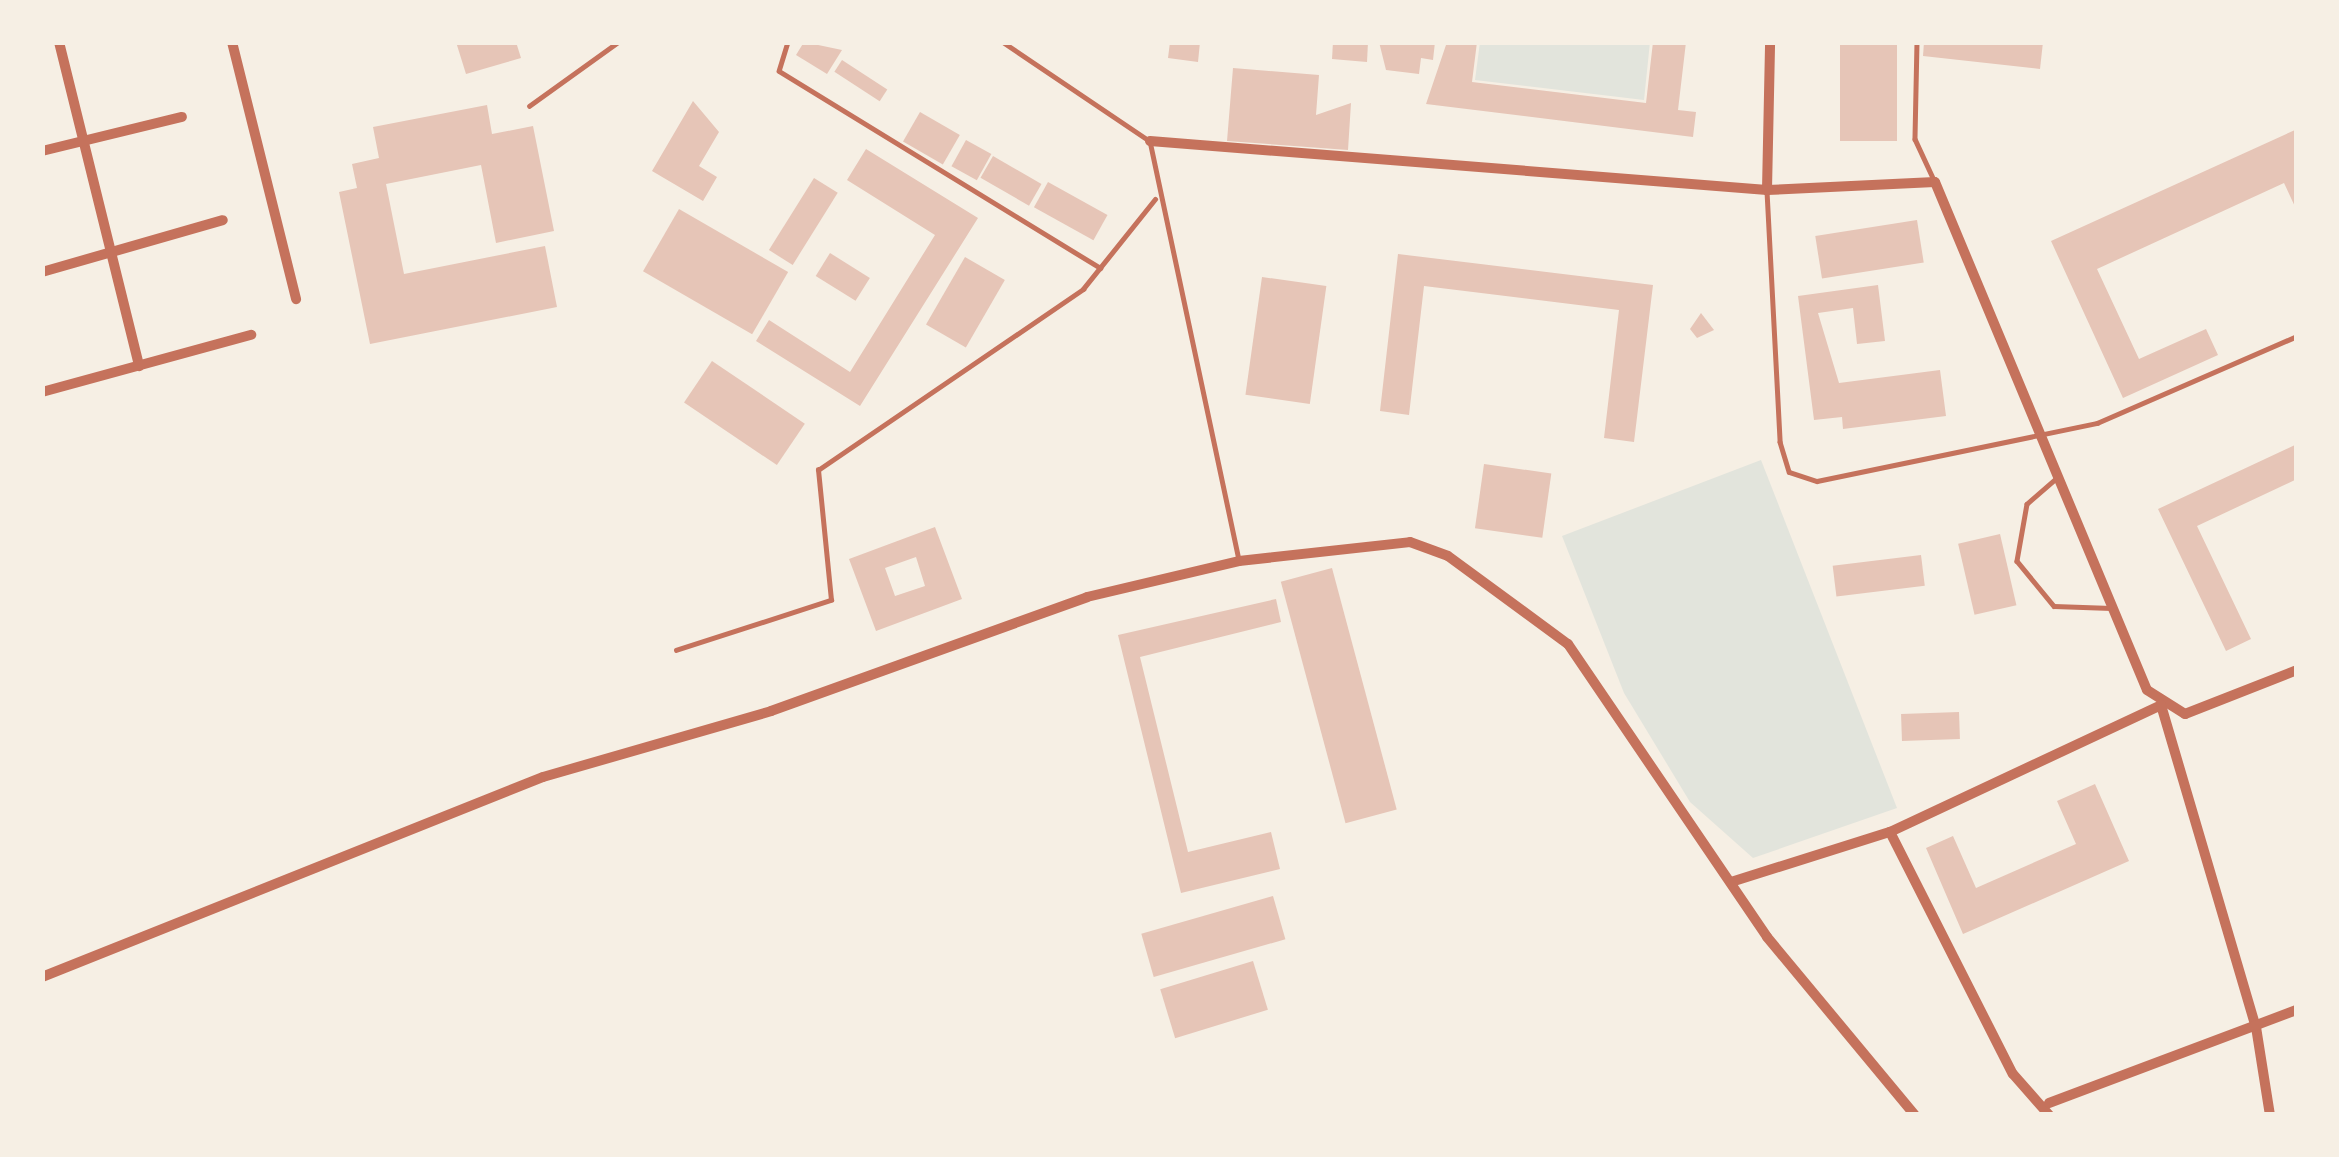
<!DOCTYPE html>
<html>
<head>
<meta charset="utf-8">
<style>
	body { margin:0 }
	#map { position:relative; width:2339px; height:1157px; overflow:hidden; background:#f6efe4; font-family:"IBM Plex Sans",sans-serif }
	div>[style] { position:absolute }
	.green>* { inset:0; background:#e2e4dc }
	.building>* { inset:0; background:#e6c5b7; transform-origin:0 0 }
	.service>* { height:4.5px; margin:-2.25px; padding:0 2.25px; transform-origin:2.25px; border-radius:2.25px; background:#c5725c }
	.minor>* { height:10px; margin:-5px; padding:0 5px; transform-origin:5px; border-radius:5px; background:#c5725c }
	span { translate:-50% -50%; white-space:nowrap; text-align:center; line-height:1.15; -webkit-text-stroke:12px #f6efe4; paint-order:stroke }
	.frame { position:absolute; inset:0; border:45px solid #f6efe4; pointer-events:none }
</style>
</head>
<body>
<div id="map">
	<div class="green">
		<div style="clip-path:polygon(1480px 42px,1650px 42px,1644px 100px,1475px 80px)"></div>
		<div style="clip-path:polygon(1761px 460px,1897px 808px,1753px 858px,1690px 802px,1624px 693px,1562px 536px)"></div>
	</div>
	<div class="building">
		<div style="clip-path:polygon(456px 42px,516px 42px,521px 58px,466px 74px)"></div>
		<div style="clip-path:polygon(804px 42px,842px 50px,827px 74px,796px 55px)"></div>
		<div style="clip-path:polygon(1170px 42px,1200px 42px,1198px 62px,1168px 58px)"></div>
		<div style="clip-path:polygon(1333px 42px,1368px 42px,1367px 62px,1332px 59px)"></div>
		<div style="clip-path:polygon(1379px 42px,1435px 42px,1433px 60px,1421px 58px,1419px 74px,1386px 70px)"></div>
		<div style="clip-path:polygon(1447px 42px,1477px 42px,1472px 82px,1646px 103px,1653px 42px,1686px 42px,1678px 110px,1696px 112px,1693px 137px,1426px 104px)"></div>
		<div style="left:1840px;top:42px;width:57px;height:99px"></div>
		<div style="clip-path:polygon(1924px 42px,2043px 42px,2040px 69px,1923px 56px)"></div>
		<div style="left:842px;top:60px;width:54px;height:14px;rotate:33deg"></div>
		<div style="clip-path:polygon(1233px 68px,1319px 75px,1316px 115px,1351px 103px,1348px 150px,1227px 141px)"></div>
		<div style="clip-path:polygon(693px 101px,719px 132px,699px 166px,717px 177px,703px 201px,652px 171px)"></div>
		<div style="clip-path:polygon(487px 105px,492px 134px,533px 126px,554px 231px,496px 243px,481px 165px,386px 184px,404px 274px,545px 246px,557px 307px,370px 344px,339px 192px,357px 188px,352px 164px,379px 158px,373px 127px)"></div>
		<div style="left:920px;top:112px;width:46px;height:34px;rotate:30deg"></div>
		<div style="clip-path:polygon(2295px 130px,2297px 211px,2284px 183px,2097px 269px,2139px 359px,2206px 329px,2218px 355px,2123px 398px,2051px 241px)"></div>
		<div style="left:966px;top:140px;width:29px;height:30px;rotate:29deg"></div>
		<div style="clip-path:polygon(866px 149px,978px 218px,860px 406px,756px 341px,769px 320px,850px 372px,935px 235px,847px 180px)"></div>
		<div style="left:993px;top:156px;width:56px;height:25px;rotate:30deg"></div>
		<div style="left:814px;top:178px;width:28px;height:85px;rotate:32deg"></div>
		<div style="left:1048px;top:182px;width:68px;height:29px;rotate:29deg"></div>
		<div style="left:679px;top:209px;width:126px;height:72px;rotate:30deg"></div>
		<div style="left:1917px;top:220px;width:43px;height:103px;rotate:81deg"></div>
		<div style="left:830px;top:253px;width:47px;height:27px;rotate:32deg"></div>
		<div style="clip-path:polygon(1398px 254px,1653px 285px,1634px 442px,1604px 438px,1619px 310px,1424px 286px,1409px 415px,1380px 411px)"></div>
		<div style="left:965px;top:257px;width:46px;height:78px;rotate:30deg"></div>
		<div style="left:1262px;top:277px;width:65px;height:119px;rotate:8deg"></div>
		<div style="clip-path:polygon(1878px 285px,1885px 341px,1857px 344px,1853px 308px,1818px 313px,1839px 383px,1940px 370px,1946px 416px,1843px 429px,1842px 417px,1814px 420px,1798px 296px)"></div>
		<div style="clip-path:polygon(1701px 313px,1714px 330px,1697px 338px,1690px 329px)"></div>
		<div style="left:712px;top:361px;width:112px;height:50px;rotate:34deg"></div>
		<div style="clip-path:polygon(2297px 444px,2297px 479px,2197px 526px,2251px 639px,2226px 651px,2158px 509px)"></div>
		<div style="left:1484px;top:464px;width:68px;height:65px;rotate:8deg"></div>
		<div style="clip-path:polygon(evenodd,935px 527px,962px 599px,876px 631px,849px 559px,935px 527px,916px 557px,925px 586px,895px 596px,885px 568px,916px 557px)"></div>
		<div style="left:2000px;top:534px;width:73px;height:43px;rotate:77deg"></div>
		<div style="left:1921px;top:555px;width:31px;height:89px;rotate:83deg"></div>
		<div style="left:1332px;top:568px;width:250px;height:53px;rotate:75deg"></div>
		<div style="clip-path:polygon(1276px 599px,1281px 622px,1140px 657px,1188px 852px,1271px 832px,1280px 869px,1181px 893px,1118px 635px)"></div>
		<div style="left:1959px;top:712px;width:27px;height:58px;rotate:88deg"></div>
		<div style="clip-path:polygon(2095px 784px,2129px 861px,1963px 934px,1926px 848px,1953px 836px,1976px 888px,2076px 844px,2057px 801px)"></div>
		<div style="left:1273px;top:896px;width:45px;height:137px;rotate:74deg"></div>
		<div style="left:1253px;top:961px;width:51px;height:97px;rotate:73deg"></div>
	</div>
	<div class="service">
		<div style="left:788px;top:42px;width:30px;rotate:107deg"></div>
		<div style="left:779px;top:71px;width:377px;rotate:31.5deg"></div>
		<div style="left:1003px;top:42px;width:177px;rotate:34deg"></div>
		<div style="left:1150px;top:141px;width:429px;rotate:78deg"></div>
		<div style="left:1917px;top:42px;width:97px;rotate:91.2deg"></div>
		<div style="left:1915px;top:139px;width:47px;rotate:65.1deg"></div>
		<div style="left:529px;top:106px;width:110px;rotate:-35.7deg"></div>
		<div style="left:1767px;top:191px;width:251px;rotate:87deg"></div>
		<div style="left:1780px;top:442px;width:31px;rotate:73deg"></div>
		<div style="left:1789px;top:472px;width:29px;rotate:18deg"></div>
		<div style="left:1817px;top:481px;width:286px;rotate:-11.7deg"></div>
		<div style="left:2097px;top:423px;width:218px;rotate:-23.5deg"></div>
		<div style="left:2056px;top:479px;width:38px;rotate:139deg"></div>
		<div style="left:2027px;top:504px;width:58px;rotate:100deg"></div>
		<div style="left:2017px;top:561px;width:58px;rotate:50.6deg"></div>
		<div style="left:2054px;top:606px;width:57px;rotate:2deg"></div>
		<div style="left:676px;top:650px;width:163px;rotate:-17.9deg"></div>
		<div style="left:831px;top:600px;width:131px;rotate:-95.7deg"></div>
		<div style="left:818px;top:470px;width:321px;rotate:-34.3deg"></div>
		<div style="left:1083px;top:289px;width:115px;rotate:-51.3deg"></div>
	</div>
	<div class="minor">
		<div style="left:59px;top:42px;width:334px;rotate:76.1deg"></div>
		<div style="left:232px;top:42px;width:265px;rotate:76deg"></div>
		<div style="left:1150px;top:141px;width:619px;rotate:4.54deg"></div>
		<div style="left:1767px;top:190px;width:168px;rotate:-2.7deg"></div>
		<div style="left:1935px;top:182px;width:550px;rotate:67.35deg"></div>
		<div style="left:2147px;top:690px;width:45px;rotate:32.3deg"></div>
		<div style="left:2185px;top:714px;width:120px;rotate:-21.4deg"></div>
		<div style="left:42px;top:151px;width:144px;rotate:-13.7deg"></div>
		<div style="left:1767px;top:190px;width:148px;rotate:-88.8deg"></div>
		<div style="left:42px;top:272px;width:188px;rotate:-16deg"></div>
		<div style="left:42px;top:392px;width:217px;rotate:-15.3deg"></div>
		<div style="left:1890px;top:832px;width:271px;rotate:63.1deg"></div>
		<div style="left:2013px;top:1074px;width:55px;rotate:48.7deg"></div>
		<div style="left:1731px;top:882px;width:167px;rotate:-17.5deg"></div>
		<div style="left:1890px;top:832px;width:299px;rotate:-25.1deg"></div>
		<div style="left:2161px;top:705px;width:336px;rotate:73.6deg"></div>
		<div style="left:2256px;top:1027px;width:89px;rotate:81deg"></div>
		<div style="left:42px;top:977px;width:539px;rotate:-21.76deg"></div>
		<div style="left:543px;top:777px;width:237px;rotate:-16.1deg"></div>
		<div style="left:771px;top:711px;width:336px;rotate:-19.8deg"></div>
		<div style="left:1087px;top:597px;width:156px;rotate:-13.3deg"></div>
		<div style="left:1239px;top:561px;width:172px;rotate:-6.3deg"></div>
		<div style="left:1410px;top:542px;width:40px;rotate:20.2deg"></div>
		<div style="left:1448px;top:556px;width:149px;rotate:36.3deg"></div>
		<div style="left:1568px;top:644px;width:354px;rotate:55.8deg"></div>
		<div style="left:1767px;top:937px;width:231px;rotate:50.3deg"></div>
		<div style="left:2049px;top:1103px;width:265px;rotate:-20.6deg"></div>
	</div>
	<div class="frame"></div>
</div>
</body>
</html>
